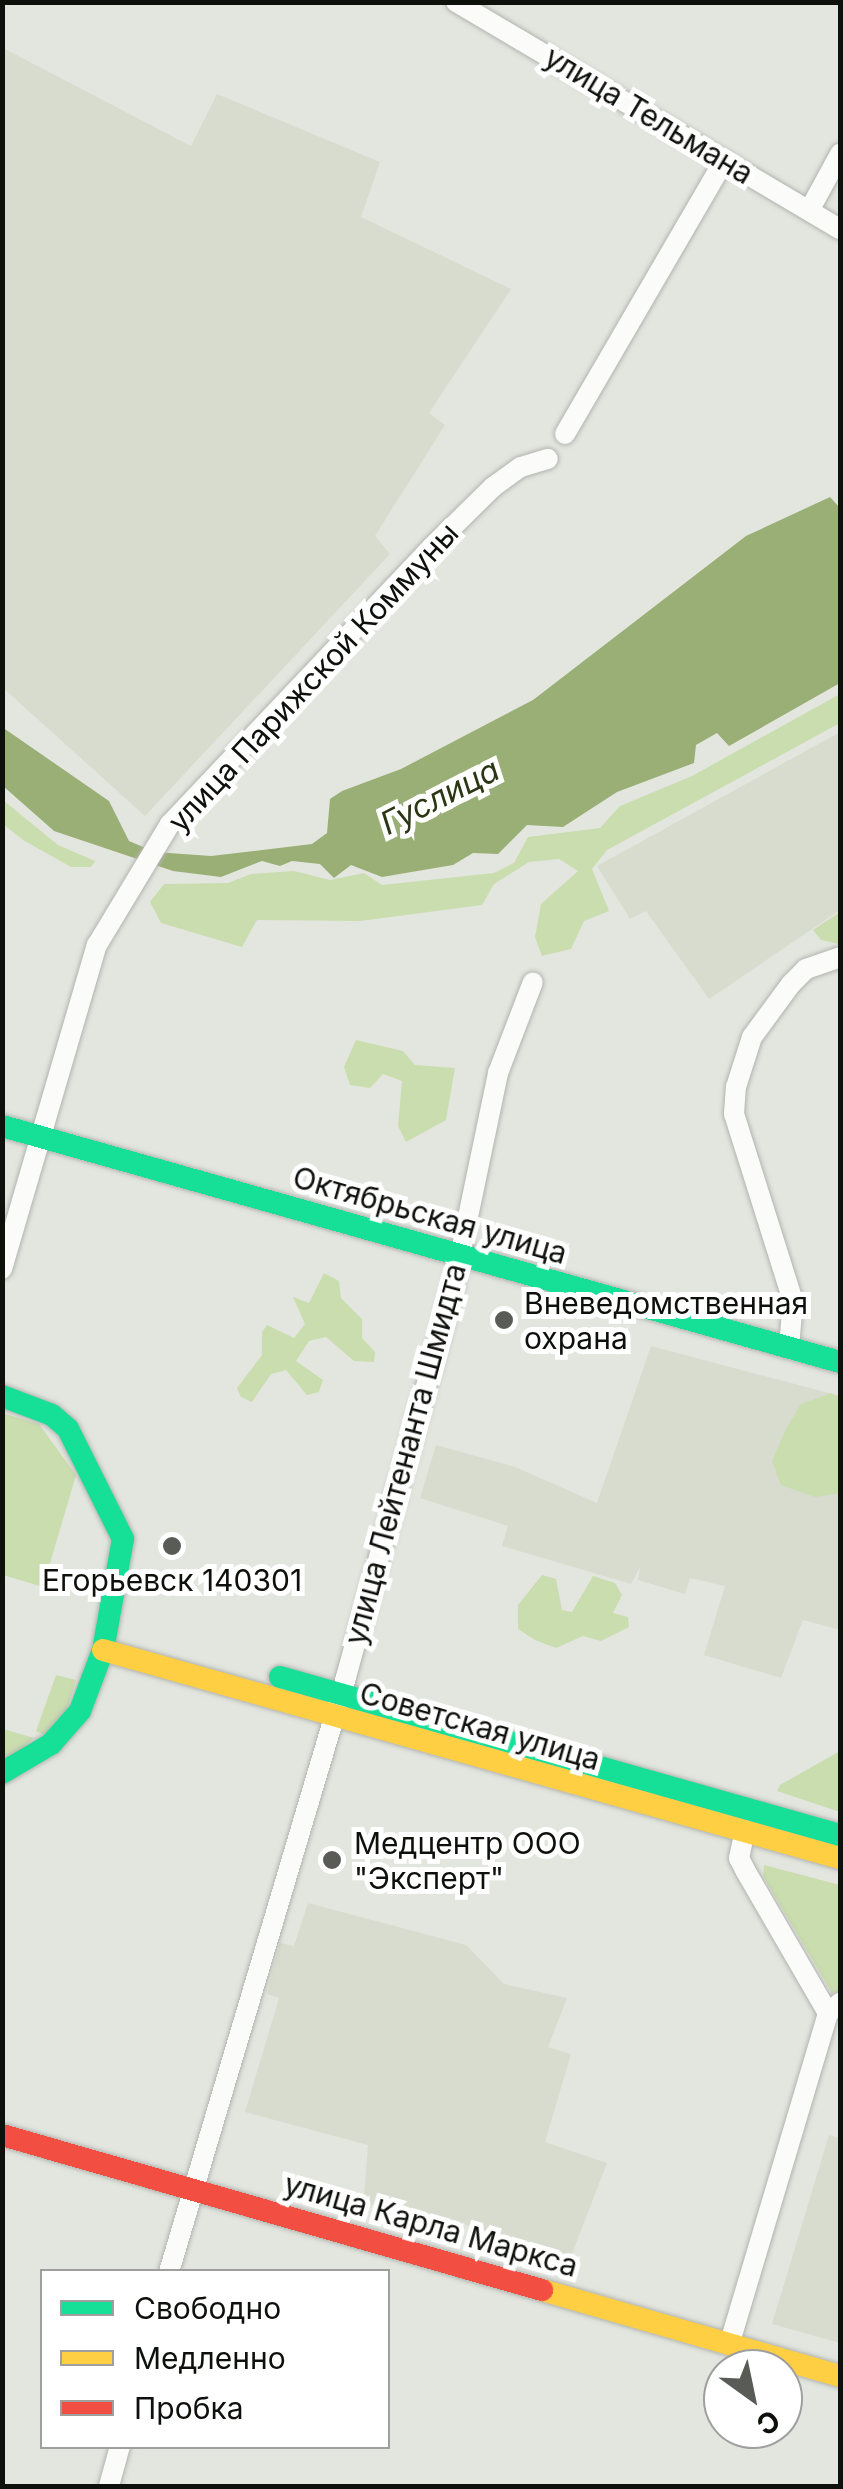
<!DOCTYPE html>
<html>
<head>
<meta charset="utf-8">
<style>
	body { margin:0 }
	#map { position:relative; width:843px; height:2489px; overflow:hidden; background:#e3e6df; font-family:Inter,sans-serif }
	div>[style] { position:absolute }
	.built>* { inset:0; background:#d7dcce }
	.green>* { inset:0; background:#caddae }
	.water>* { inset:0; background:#9aaf75 }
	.roads { filter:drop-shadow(0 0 2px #b2b4af) drop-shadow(0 0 2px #b2b4af) }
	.street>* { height:20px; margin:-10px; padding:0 10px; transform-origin:10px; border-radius:10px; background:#fbfbfa }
	.fast>* { height:22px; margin:-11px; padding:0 11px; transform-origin:11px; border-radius:11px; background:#16e098 }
	.slow>* { height:22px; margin:-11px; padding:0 11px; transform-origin:11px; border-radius:11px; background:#ffcf43 }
	.jam>* { height:22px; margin:-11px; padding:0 11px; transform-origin:11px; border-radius:11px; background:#f24e42 }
	.dots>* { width:28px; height:28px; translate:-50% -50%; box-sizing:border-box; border:5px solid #fff; border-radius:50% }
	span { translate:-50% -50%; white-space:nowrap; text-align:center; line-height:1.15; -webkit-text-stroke:10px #fff; paint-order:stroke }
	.street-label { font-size:30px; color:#0e100c }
	.poi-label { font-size:30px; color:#0e100c }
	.left { translate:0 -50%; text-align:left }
	.water-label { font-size:32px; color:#2a3614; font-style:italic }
	.frame { position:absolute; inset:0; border:5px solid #0e100c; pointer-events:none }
	.legend { position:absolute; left:40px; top:2269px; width:350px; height:180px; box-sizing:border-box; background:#fff; border:2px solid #9f9f9e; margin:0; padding:12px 18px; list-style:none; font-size:30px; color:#0e100c }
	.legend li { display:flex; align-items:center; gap:20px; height:50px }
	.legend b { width:50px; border:2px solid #9f9f9e }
	.north { position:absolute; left:703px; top:2349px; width:100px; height:100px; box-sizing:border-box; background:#fff; border:2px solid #9f9f9e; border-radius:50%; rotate:147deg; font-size:28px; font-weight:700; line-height:40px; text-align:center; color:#0e100c }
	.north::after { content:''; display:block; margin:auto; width:35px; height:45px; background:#595b56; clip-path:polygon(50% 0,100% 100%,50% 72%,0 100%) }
</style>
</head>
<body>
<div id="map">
	<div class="built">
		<div style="clip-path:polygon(3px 48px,191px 146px,217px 94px,380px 162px,361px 217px,511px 289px,429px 413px,445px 425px,375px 536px,390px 554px,145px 816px,3px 688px)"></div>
		<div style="clip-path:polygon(840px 732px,840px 910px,709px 999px,646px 911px,630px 919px,597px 866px)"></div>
		<div style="clip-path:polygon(651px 1346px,840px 1396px,840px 1630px,803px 1620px,781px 1678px,704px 1655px,725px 1586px,690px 1578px,685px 1594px,638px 1580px,640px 1567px,631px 1584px,502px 1546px,508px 1526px,420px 1498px,436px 1445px,515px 1467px,597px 1503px)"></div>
		<div style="clip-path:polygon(308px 1903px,466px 1945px,504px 1984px,567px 1998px,548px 2047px,571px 2054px,545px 2142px,607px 2163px,567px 2267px,502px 2245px,491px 2232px,384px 2201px,363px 2208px,368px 2145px,245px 2112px,279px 1998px,267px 1994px,280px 1943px,294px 1946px)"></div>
		<div style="clip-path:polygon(829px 2135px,840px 2138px,840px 2343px,772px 2324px)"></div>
	</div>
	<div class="green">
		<div style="clip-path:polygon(840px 694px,840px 723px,607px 850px,592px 869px,609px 911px,584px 921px,571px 949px,542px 956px,535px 937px,541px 904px,578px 871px,559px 859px,529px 862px,494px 884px,482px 905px,360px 921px,257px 920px,242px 947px,161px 923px,150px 902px,164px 884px,228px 883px,251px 874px,294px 871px,330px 880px,364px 873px,382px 885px,494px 873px,514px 863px,528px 837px,600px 828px,620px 806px,692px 776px)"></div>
		<div style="clip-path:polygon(3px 800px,58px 845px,95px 861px,91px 867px,71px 867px,23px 840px,3px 824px)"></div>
		<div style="clip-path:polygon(840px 912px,840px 944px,821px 940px,813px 930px)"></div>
		<div style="clip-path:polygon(356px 1040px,403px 1051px,415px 1065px,455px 1068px,446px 1120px,406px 1142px,398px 1126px,402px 1081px,383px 1074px,370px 1088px,350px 1085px,344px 1067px)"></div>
		<div style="clip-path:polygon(324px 1273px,339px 1281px,341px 1298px,362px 1319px,362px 1338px,375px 1352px,374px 1362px,354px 1361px,326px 1337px,309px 1341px,296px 1361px,323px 1380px,319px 1392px,307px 1395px,286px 1370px,271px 1374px,252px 1402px,241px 1397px,237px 1388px,262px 1355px,262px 1332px,267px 1325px,294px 1338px,305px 1324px,293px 1297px,309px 1303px)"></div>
		<div style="clip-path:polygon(831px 1393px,840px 1398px,840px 1493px,815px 1497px,781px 1485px,772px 1461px,786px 1429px,801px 1404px)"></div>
		<div style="clip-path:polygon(2px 1413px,39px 1424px,76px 1475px,43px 1587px,3px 1575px)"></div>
		<div style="clip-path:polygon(542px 1575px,556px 1579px,562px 1610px,572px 1612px,593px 1576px,615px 1583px,622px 1595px,613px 1613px,628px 1617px,629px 1627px,601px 1641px,583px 1636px,556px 1648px,535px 1640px,518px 1629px,518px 1605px)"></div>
		<div style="clip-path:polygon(56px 1675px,76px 1680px,67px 1709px,44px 1735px,36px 1731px)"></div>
		<div style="clip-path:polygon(3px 1729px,34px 1738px,3px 1764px)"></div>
		<div style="clip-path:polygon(840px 1751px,840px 1812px,777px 1791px,780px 1785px)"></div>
		<div style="clip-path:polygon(764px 1865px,840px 1885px,840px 1991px,832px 1993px,763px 1876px)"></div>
	</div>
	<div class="water">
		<div style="clip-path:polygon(830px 497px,840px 508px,840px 683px,729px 746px,717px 733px,696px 745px,694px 763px,617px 792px,563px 827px,527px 825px,498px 854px,473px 853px,453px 865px,382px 877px,351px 865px,334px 878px,320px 864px,292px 861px,280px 866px,262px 861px,221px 877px,173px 871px,54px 831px,3px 786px,2px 727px,109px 801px,129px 841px,155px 852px,211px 856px,312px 844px,327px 833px,330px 799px,342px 791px,401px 769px,533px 700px,746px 536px)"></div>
	</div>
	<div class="roads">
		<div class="street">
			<div style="left:456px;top:2px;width:446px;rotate:30.6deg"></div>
			<div style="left:810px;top:209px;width:63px;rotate:-61.4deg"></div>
			<div style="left:565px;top:434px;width:316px;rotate:-59.8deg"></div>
			<div style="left:2px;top:1269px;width:338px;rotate:-73.7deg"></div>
			<div style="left:97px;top:945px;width:141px;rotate:-58.9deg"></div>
			<div style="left:170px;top:824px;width:381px;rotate:-46.6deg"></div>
			<div style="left:432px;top:547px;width:86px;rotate:-44.5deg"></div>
			<div style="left:493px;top:487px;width:34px;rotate:-36deg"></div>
			<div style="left:521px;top:467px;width:28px;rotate:-17deg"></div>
			<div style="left:789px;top:1347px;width:46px;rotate:-85deg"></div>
			<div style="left:793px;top:1301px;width:196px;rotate:-107.5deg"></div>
			<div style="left:734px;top:1114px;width:27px;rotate:-86deg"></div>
			<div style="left:736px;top:1087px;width:52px;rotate:-72.3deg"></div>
			<div style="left:752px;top:1037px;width:66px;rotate:-53.7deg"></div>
			<div style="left:791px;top:984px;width:21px;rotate:-45deg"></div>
			<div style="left:806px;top:969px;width:36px;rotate:-19deg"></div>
			<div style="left:745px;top:1830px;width:29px;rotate:102deg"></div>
			<div style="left:739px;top:1858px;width:13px;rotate:63deg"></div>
			<div style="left:745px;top:1870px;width:165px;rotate:59.9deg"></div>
			<div style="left:828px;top:2013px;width:16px;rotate:-40deg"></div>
			<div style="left:169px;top:2272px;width:621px;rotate:-73.43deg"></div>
			<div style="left:346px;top:1677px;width:408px;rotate:-74.6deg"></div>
			<div style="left:454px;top:1284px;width:216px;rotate:-78.2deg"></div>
			<div style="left:498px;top:1073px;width:97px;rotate:-69deg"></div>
			<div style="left:730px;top:2342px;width:343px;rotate:-73.4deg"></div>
			<div style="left:109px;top:2486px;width:41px;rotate:-74.6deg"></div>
		</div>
		<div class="fast">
			<div style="left:2px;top:1126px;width:871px;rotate:15.73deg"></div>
			<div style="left:2px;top:1396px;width:53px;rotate:20.8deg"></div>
			<div style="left:52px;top:1415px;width:21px;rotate:41deg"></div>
			<div style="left:68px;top:1429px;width:123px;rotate:63.4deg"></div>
			<div style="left:123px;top:1539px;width:113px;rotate:100.2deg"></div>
			<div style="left:103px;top:1650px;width:65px;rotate:110.7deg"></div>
			<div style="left:80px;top:1711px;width:44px;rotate:131.3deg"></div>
			<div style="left:51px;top:1744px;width:57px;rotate:149.4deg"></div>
			<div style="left:280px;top:1677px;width:582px;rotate:15.76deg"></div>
		</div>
		<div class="slow">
			<div style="left:103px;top:1650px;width:766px;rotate:15.76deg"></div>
			<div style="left:542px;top:2290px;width:310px;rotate:16.1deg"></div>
		</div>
		<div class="jam">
			<div style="left:2px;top:2135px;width:562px;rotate:16.02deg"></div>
		</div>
	</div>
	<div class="dots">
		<div style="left:504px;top:1320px;background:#595b56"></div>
		<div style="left:172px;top:1546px;background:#595b56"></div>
		<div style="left:332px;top:1860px;background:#595b56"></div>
	</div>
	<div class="street-label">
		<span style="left:649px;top:115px;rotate:31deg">улица Тельмана</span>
		<span style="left:313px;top:677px;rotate:-47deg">улица Парижской Коммуны</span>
		<span style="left:430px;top:1215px;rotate:16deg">Октябрьская улица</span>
		<span style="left:405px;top:1454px;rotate:-75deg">улица Лейтенанта Шмидта</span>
		<span style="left:480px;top:1726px;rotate:16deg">Советская улица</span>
		<span style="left:431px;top:2225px;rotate:16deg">улица Карла Маркса</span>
	</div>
	<div class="poi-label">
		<span class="left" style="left:524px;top:1320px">Вневедомственная<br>охрана</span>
		<span style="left:172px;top:1580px">Егорьевск 140301</span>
		<span class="left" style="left:354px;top:1860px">Медцентр ООО<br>"Эксперт"</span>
	</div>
	<div class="water-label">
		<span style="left:440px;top:797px;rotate:-27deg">Гуслица</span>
	</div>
	<div class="frame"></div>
	<ul class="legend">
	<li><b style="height:12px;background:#16e098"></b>Свободно</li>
	<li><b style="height:12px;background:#ffcf43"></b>Медленно</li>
	<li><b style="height:12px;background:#f24e42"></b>Пробка</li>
	</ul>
	<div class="north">С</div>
</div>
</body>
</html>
